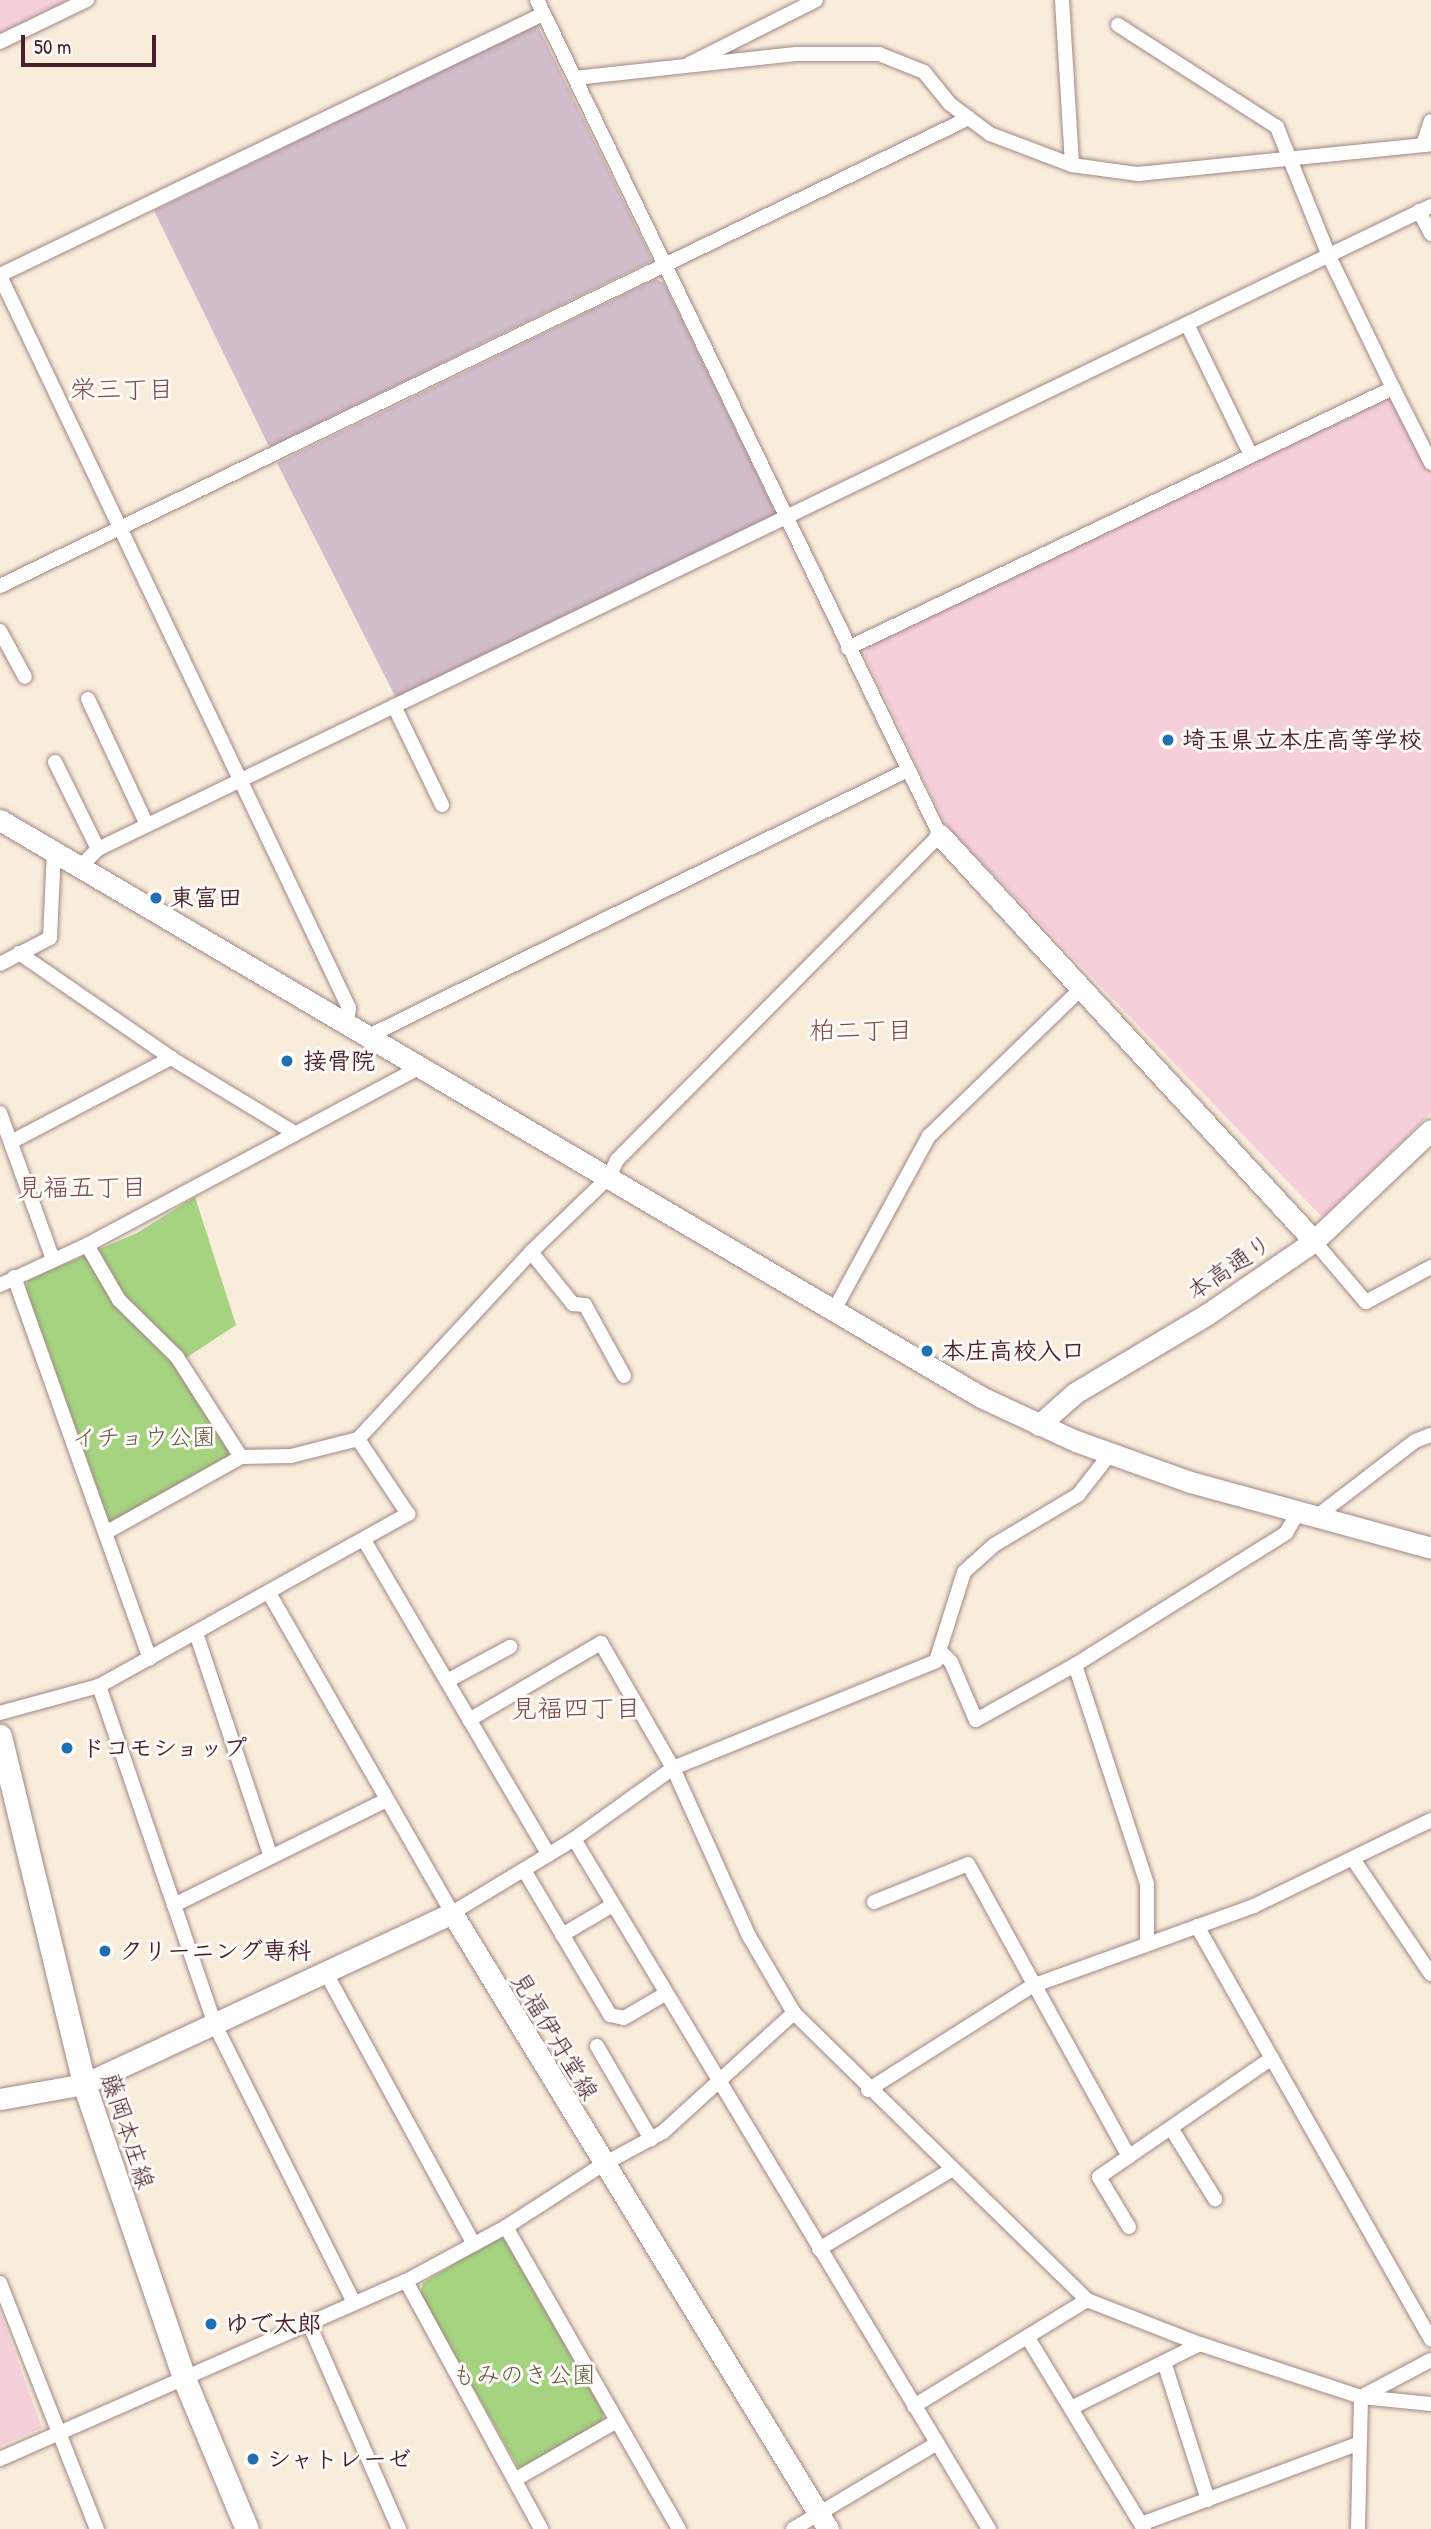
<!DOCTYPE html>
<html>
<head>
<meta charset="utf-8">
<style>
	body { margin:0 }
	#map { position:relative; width:1431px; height:2529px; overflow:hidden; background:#f8ecdb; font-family:"Patrick Hand","Klee One",sans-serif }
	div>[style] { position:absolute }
	.built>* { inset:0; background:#f5cfda }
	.industrial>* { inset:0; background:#d1bdcb; transform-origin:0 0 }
	.green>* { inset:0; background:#a5d380 }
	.roads { filter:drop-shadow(0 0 2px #a18683) drop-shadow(0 0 2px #a18683) }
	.street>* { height:14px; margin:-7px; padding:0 7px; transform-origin:7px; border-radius:7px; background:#fff }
	.secondary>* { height:21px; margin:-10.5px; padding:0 10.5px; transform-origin:10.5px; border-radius:10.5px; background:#fff }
	.primary>* { height:23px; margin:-11.5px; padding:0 11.5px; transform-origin:11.5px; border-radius:11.5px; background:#fff }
	.dots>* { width:19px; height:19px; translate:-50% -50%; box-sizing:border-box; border:4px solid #fdfcf7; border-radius:50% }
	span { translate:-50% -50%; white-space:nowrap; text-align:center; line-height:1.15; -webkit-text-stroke:6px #fdfcf7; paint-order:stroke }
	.poi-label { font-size:24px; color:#4a1f2b; font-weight:700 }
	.left { translate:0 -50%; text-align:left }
	.street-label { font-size:24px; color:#4a1f2b }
	.park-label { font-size:24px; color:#655544 }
	.neighbourhood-label { font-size:26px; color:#814a4c }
	.scale { position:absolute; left:21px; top:35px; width:135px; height:32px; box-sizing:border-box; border:4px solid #4a1f2b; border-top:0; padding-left:9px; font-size:21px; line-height:24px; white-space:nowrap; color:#4a1f2b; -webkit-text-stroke:5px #fdfcf7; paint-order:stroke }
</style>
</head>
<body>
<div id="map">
	<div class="built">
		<div style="clip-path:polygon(0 0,69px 0,0 33px)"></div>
		<div style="clip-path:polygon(1386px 398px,1392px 400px,1431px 473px,1431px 1113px,1322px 1217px,946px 825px,865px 656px,868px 646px)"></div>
		<div style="clip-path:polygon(0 2312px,42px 2428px,0 2446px)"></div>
	</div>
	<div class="industrial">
		<div style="left:537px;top:24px;width:263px;height:426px;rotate:64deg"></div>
		<div style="clip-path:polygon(656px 279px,664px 283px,778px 517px,397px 700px,277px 463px)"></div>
	</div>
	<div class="green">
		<div style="clip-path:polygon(195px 1197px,236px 1325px,186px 1358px,230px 1449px,228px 1457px,110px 1524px,26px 1289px,28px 1280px,137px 1233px)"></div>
		<div style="clip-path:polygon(499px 2236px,508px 2242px,604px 2414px,601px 2423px,523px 2468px,518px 2467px,420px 2293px,423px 2283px)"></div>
	</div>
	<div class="roads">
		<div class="street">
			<div style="left:1062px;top:0;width:165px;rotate:86.5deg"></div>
			<div style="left:0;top:42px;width:97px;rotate:-25.8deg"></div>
			<div style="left:689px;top:64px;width:142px;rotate:-26.7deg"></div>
			<div style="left:575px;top:78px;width:222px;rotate:-6.2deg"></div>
			<div style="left:796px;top:54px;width:83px"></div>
			<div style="left:879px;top:54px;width:48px;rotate:21.8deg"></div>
			<div style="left:924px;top:72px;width:41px;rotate:50.9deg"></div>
			<div style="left:950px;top:104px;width:50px;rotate:36.9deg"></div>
			<div style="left:990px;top:134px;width:88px;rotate:20.7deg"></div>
			<div style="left:1072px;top:165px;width:67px;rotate:7.8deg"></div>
			<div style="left:1138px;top:174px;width:295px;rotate:-5.8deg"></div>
			<div style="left:1423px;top:145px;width:25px;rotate:-72deg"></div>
			<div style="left:1419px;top:211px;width:26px;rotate:62deg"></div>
			<div style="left:0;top:275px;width:602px;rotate:-25.67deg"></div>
			<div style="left:0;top:276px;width:811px;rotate:64.51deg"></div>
			<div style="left:349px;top:1008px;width:15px;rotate:98deg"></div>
			<div style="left:1187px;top:324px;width:144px;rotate:64deg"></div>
			<div style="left:1393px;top:388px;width:84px;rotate:63.1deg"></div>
			<div style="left:0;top:586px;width:1076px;rotate:-25.78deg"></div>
			<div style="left:0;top:631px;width:52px;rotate:61.5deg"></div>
			<div style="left:848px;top:648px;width:604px;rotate:-25.5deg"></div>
			<div style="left:1393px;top:388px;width:147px;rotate:-115.9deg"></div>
			<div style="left:1329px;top:256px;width:139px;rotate:-112deg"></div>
			<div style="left:1277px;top:127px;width:189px;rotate:-147.3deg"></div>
			<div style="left:88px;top:699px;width:139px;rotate:64.9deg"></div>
			<div style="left:394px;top:706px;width:110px;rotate:64.1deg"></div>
			<div style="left:55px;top:762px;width:97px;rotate:63.7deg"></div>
			<div style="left:81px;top:866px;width:24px;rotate:-45deg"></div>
			<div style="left:98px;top:849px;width:1480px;rotate:-25.75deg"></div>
			<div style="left:19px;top:953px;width:185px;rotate:34.6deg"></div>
			<div style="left:171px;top:1058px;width:143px;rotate:31.2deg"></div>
			<div style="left:0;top:964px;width:56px;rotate:-27.5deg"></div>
			<div style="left:50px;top:938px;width:87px;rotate:-87.4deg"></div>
			<div style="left:369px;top:1036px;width:601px;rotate:-26.27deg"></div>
			<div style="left:0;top:1113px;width:153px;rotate:70.1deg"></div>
			<div style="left:11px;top:1142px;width:181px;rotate:-27.7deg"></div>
			<div style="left:1314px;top:1241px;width:80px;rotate:49.6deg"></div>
			<div style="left:1366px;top:1302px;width:74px;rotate:-28.3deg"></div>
			<div style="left:87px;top:1245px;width:64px;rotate:59.8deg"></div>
			<div style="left:119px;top:1300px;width:81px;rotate:44.5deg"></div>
			<div style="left:177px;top:1357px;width:119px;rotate:57.4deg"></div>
			<div style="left:531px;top:1252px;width:67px;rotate:51.1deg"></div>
			<div style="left:573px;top:1304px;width:12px;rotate:5deg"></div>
			<div style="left:585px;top:1305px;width:81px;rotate:61.2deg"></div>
			<div style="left:14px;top:1277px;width:405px;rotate:70.4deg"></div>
			<div style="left:0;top:1285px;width:96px;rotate:-24.7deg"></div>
			<div style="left:87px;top:1245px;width:376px;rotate:-28.1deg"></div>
			<div style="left:834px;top:1310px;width:198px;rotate:-61.4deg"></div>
			<div style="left:929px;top:1136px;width:214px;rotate:-44.1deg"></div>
			<div style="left:1316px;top:1517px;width:125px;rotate:-37.5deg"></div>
			<div style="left:1415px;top:1441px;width:17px;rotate:-21deg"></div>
			<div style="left:107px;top:1532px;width:154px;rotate:-29.2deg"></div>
			<div style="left:241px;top:1457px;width:50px;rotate:-1.1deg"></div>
			<div style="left:291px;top:1456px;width:69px;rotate:-14.2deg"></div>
			<div style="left:358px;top:1439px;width:255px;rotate:-47.2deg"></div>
			<div style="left:531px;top:1252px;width:108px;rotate:-43.9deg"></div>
			<div style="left:609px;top:1177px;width:19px;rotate:-65deg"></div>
			<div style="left:617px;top:1160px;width:458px;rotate:-45.2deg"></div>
			<div style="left:940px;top:835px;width:927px;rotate:-115.76deg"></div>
			<div style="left:364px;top:1540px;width:365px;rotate:59.6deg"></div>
			<div style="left:269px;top:1593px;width:369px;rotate:60.2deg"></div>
			<div style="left:452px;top:1913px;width:143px;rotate:-31.2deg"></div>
			<div style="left:574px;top:1839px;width:122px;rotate:-35.6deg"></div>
			<div style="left:673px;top:1768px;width:284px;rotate:-22.1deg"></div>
			<div style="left:936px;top:1661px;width:93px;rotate:-72.5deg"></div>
			<div style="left:964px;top:1572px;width:40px;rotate:-42deg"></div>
			<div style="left:994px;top:1545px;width:98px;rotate:-30.8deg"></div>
			<div style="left:1078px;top:1495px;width:52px;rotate:-52deg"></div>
			<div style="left:196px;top:1633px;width:236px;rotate:71.5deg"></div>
			<div style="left:942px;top:1653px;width:13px;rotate:45deg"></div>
			<div style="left:951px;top:1662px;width:63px;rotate:66.7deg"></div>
			<div style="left:976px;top:1720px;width:113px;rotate:-29.1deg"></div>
			<div style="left:447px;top:1681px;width:72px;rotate:-28.4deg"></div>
			<div style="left:99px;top:1686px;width:358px;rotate:71.1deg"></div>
			<div style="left:215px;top:2025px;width:311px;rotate:63.4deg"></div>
			<div style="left:0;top:1713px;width:103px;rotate:-15.3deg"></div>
			<div style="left:99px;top:1686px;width:354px;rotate:-29.1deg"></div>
			<div style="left:408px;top:1514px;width:90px;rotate:-123.7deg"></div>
			<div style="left:469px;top:1720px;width:153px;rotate:-30.3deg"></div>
			<div style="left:601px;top:1643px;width:144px;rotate:60.1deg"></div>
			<div style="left:673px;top:1768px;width:184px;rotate:65.7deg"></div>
			<div style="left:749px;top:1936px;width:89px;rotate:59.7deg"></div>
			<div style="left:794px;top:2013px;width:410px;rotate:44.4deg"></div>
			<div style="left:1087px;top:2300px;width:121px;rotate:21.3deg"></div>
			<div style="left:1200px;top:2344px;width:169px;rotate:18.2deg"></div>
			<div style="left:1361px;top:2397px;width:70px;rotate:5.7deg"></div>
			<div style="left:574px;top:1839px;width:805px;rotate:58.98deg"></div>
			<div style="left:1353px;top:1859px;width:139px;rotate:55.9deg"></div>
			<div style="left:524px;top:1870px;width:169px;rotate:59.3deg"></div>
			<div style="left:610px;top:2015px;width:14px;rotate:12deg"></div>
			<div style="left:624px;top:2018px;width:48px;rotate:-30.3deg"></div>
			<div style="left:874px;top:1902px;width:101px;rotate:-22deg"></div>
			<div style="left:968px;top:1864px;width:334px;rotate:61.2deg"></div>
			<div style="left:174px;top:1905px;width:237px;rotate:-26.3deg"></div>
			<div style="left:1197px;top:1926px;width:475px;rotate:60.5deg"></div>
			<div style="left:562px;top:1935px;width:59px;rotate:-30.5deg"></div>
			<div style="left:1147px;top:1944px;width:60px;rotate:-90deg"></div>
			<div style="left:1147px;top:1884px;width:231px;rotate:-108.2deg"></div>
			<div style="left:1075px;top:1665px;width:249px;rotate:-32deg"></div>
			<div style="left:1286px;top:1533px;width:24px;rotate:-60deg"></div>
			<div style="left:326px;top:1973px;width:309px;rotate:61.4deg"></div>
			<div style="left:597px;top:2046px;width:108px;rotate:59.9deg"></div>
			<div style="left:868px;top:2090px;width:194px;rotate:-32.4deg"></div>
			<div style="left:1032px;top:1986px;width:236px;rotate:-19.8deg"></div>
			<div style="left:1254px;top:1906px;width:197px;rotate:-25.9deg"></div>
			<div style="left:1171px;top:2128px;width:84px;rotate:58.2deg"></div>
			<div style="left:506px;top:2227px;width:348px;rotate:60.2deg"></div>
			<div style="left:1129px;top:2227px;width:58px;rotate:-121deg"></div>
			<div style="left:1099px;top:2177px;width:210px;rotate:-34.5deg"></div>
			<div style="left:819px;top:2249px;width:154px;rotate:-30.9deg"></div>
			<div style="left:406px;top:2281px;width:282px;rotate:61.4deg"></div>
			<div style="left:0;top:2283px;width:264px;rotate:68.5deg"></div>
			<div style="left:309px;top:2324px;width:224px;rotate:66.3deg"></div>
			<div style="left:1028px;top:2338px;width:223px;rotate:58.7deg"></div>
			<div style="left:1164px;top:2362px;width:145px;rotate:72.3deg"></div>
			<div style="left:1361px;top:2397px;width:79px;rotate:-27.9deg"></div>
			<div style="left:914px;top:2406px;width:203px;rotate:-31.5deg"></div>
			<div style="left:1071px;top:2408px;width:144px;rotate:-26.4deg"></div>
			<div style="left:0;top:2459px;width:443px;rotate:-23.7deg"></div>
			<div style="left:406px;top:2281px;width:114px;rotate:-28.4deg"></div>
			<div style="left:506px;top:2227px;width:114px;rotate:-32.9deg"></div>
			<div style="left:602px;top:2165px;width:69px;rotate:-28.4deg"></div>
			<div style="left:663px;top:2132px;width:177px;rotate:-42.3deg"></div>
			<div style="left:516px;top:2479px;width:114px;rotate:-29.9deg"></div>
			<div style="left:1141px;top:2524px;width:230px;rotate:-20.3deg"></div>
			<div style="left:793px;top:2529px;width:168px;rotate:-30.8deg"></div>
			<div style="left:1358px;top:2529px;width:132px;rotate:-88.7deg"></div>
		</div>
		<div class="secondary">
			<div style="left:0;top:820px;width:1138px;rotate:30.46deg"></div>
			<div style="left:981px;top:1397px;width:105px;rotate:24.9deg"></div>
			<div style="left:1076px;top:1441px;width:121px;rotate:19.8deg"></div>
			<div style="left:1190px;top:1482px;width:250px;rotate:15.3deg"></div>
			<div style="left:940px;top:835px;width:552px;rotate:47.35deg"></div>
			<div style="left:1039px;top:1425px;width:48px;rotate:-41.6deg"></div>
			<div style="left:1075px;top:1393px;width:156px;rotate:-30.8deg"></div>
			<div style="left:1209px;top:1313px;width:127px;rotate:-34.4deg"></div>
			<div style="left:1314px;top:1241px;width:161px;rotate:-43.5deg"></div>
			<div style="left:0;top:2099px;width:85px;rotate:-10.1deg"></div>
			<div style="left:84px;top:2084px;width:406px;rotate:-24.9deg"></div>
			<div style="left:452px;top:1913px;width:722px;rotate:58.6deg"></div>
		</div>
		<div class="primary">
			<div style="left:0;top:1736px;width:358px;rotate:76.4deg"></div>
			<div style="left:84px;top:2084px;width:314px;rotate:71.2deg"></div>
			<div style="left:185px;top:2381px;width:160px;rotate:67.3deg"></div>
		</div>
	</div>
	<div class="dots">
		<div style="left:1168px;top:740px;background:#1f6fb2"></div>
		<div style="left:156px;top:898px;background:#1f6fb2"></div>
		<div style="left:287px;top:1061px;background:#1f6fb2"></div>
		<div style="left:927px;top:1351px;background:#1f6fb2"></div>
		<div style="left:67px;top:1748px;background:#1f6fb2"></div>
		<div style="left:105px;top:1951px;background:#1f6fb2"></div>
		<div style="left:211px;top:2324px;background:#1f6fb2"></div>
		<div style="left:253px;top:2459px;background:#1f6fb2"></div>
	</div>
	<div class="poi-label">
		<span class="left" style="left:1182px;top:740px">埼玉県立本庄高等学校</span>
		<span class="left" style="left:170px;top:898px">東富田</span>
		<span class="left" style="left:303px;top:1061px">接骨院</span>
		<span class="left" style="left:941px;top:1351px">本庄高校入口</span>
		<span class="left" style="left:81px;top:1748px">ドコモショップ</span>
		<span class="left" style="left:119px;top:1951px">クリーニング専科</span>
		<span class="left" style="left:225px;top:2324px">ゆで太郎</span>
		<span class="left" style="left:267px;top:2459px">シャトレーゼ</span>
	</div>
	<div class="street-label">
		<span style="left:1229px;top:1267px;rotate:-34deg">本高通り</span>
		<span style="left:555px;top:2036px;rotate:59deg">見福伊丹堂線</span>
		<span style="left:128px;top:2131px;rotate:72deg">藤岡本庄線</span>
	</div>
	<div class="park-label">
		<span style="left:144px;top:1437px">イチョウ公園</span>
		<span style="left:524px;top:2375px">もみのき公園</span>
	</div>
	<div class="neighbourhood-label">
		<span style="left:122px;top:389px">栄三丁目</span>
		<span style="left:861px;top:1030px">柏二丁目</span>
		<span style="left:82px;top:1187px">見福五丁目</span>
		<span style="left:576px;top:1708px">見福四丁目</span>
	</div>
	<div class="scale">50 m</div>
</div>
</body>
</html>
